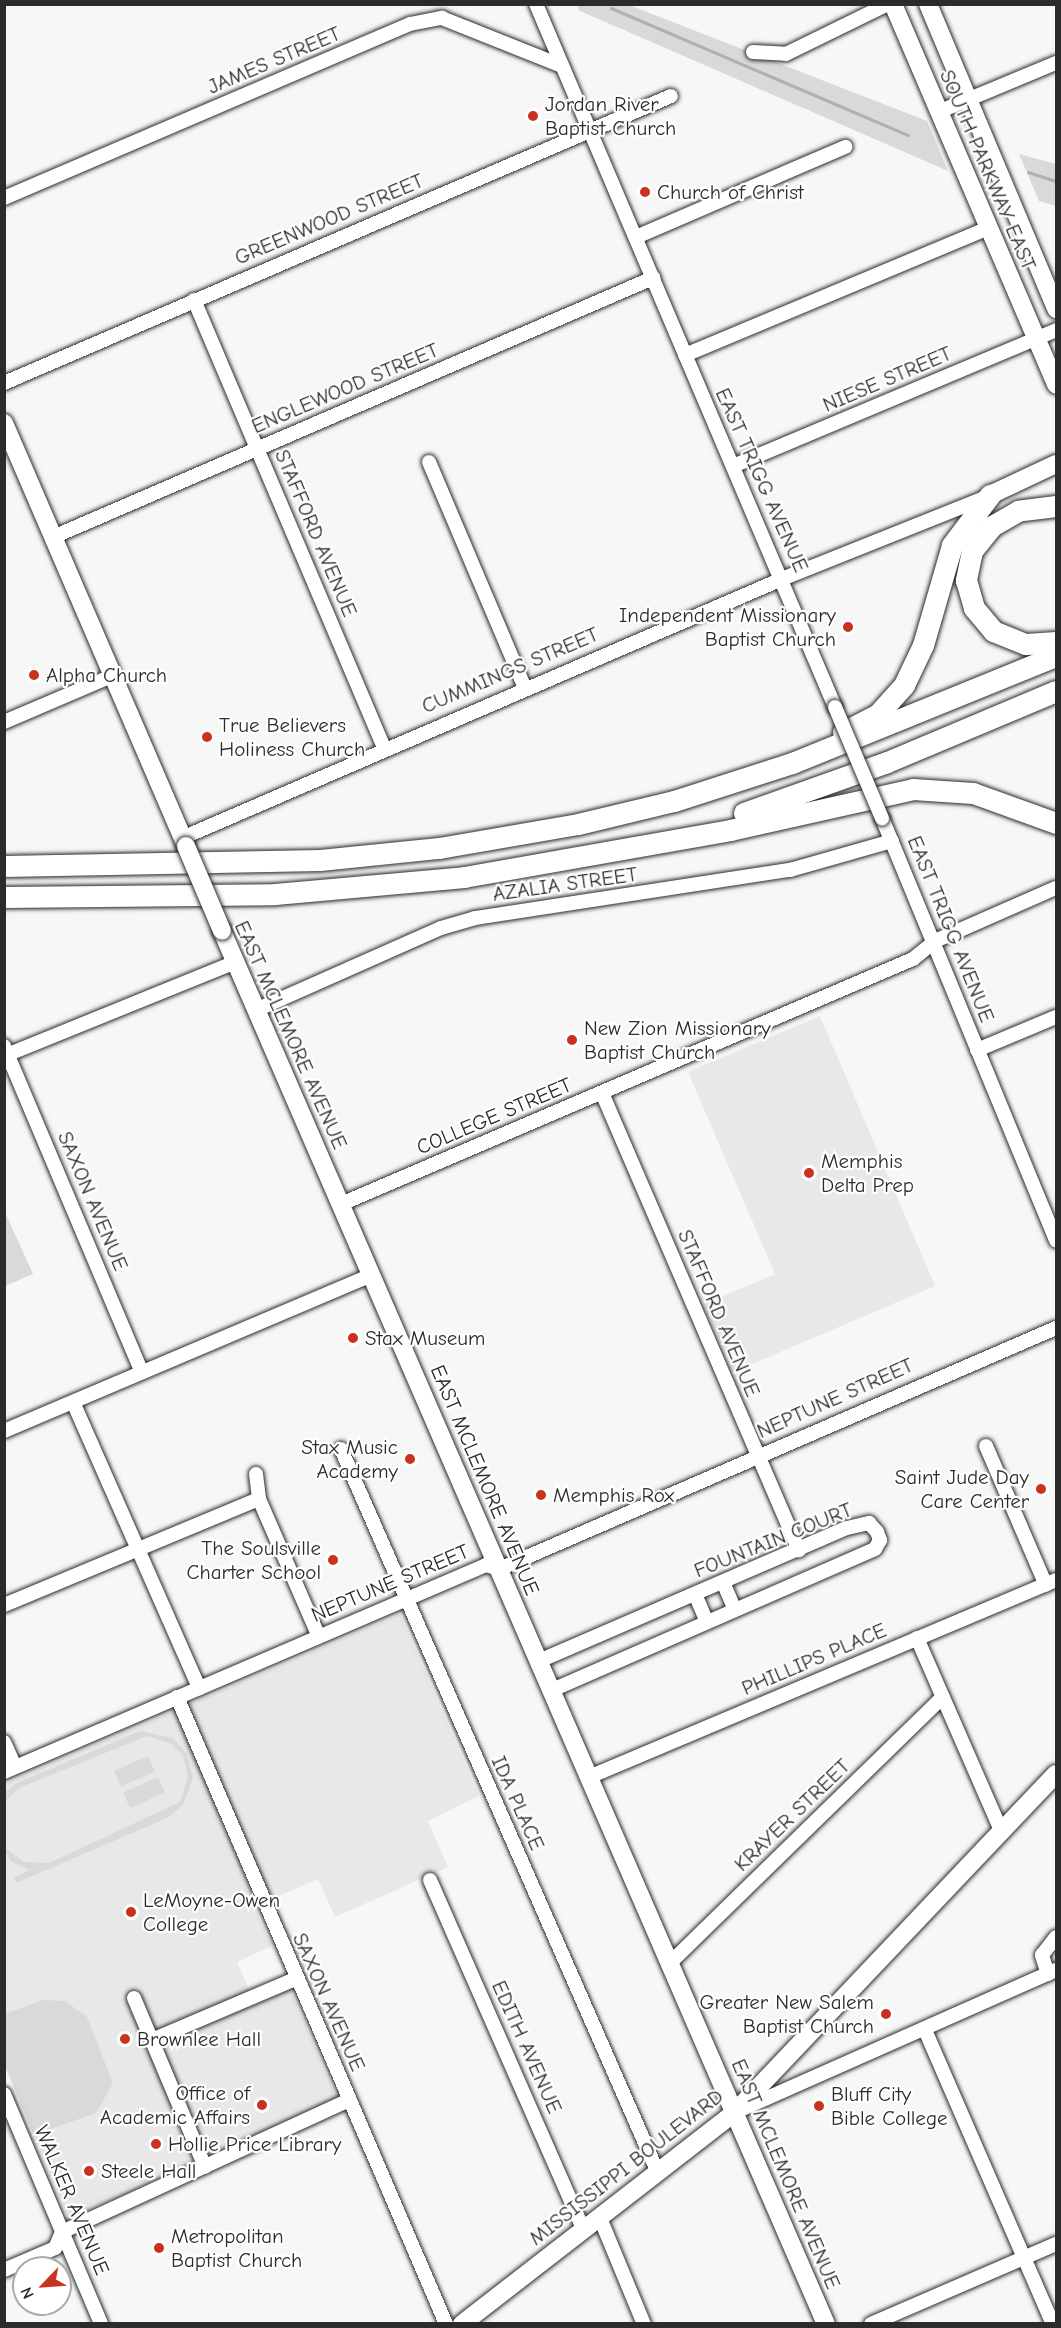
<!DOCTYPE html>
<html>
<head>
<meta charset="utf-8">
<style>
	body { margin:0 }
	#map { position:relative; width:1061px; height:2328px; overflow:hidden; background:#f7f7f7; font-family:"Comic Neue",sans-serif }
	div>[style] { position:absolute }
	.built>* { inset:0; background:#e8e8e8 }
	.green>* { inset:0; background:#d9d9d9; transform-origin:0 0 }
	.stream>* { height:3px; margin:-1.5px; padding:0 1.5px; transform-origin:1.5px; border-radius:1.5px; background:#b0b0b0 }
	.roads { filter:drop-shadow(0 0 2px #2b2b2b) drop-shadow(0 0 2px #2b2b2b) }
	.minor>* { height:14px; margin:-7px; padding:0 7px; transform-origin:7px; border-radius:7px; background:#fff }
	.major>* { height:18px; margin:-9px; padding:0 9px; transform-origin:9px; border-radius:9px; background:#fff }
	.highway>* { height:21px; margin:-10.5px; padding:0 10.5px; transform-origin:10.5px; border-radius:10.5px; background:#fff }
	.bridges { filter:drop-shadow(0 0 2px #2b2b2b) drop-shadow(0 0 2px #2b2b2b) }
	.minor-bridge>* { height:14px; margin:-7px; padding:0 7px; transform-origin:7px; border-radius:7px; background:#fff }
	.major-bridge>* { height:18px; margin:-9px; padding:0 9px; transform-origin:9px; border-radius:9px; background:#fff }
	.dots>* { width:16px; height:16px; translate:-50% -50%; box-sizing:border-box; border:3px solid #fff; border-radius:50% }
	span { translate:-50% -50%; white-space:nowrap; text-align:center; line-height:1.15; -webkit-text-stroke:4.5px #fff; paint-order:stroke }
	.street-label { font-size:21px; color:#2b2b2b }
	.poi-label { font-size:21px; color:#2b2b2b }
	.left { translate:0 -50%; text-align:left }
	.right { translate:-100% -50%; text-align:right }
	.frame { position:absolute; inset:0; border:6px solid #2b2b2b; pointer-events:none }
	.north { position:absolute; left:12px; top:2256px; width:60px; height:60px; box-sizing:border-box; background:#fff; border:2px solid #aaa; border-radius:50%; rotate:245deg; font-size:16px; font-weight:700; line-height:24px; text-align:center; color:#2b2b2b }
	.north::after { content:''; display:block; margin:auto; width:21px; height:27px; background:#c8321e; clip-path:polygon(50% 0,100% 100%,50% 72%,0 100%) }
</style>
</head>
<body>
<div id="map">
	<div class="built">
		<div style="clip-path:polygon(820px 1016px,935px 1286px,733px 1372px,704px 1304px,775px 1274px,688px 1072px)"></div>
		<div style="clip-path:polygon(400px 1614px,479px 1796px,428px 1821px,448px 1867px,335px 1917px,318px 1879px,254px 1907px,272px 1946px,237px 1962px,250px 1991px,285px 1977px,338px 2100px,69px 2218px,5px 2066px,4px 1784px)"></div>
	</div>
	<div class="green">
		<div style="clip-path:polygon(578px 5px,629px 5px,927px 121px,948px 171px,578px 10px)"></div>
		<div style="clip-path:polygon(1019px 154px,1056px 164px,1056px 206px,1039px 201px)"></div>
		<div style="clip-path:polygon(4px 1210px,33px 1274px,5px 1286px,4px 1286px)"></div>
		<div style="clip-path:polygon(140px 1731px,173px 1738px,187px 1754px,193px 1778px,183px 1805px,167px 1818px,16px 1883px,14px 1878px,29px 1870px,10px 1861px,5px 1848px,24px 1862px,49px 1863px,180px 1802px,188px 1777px,183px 1756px,172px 1744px,147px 1736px,19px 1788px,5px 1801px,5px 1792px,17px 1783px)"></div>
		<div style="left:148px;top:1756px;width:17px;height:37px;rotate:66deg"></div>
		<div style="left:158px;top:1777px;width:17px;height:38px;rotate:66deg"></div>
		<div style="clip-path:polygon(43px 2000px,65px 2001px,87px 2017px,113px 2083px,96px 2113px,34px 2135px,5px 2066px,5px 2014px)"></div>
	</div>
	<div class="stream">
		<div style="left:611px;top:8px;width:323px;rotate:23.2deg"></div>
		<div style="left:1028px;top:172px;width:29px;rotate:18deg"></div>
	</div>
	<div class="roads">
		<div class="minor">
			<div style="left:536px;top:4px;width:764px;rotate:66.96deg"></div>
			<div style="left:753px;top:52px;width:33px;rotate:3deg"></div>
			<div style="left:786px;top:54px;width:114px;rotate:-26.1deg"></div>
			<div style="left:938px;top:112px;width:128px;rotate:-22.6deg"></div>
			<div style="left:4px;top:198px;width:442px;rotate:-23.2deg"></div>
			<div style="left:410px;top:24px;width:33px;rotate:-11deg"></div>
			<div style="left:442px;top:18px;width:129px;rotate:21.8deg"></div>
			<div style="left:636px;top:237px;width:228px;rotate:-23.3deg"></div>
			<div style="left:194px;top:300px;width:488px;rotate:67deg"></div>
			<div style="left:685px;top:355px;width:329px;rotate:-22.7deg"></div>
			<div style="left:4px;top:383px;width:726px;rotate:-23.28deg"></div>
			<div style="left:429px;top:462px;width:246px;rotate:67deg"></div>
			<div style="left:733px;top:466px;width:350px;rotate:-22.8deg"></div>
			<div style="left:53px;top:537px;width:654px;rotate:-23.35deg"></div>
			<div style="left:4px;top:722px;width:120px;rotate:-23.1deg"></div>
			<div style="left:882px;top:818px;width:457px;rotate:67.6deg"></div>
			<div style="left:182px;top:838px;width:654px;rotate:-23.35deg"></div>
			<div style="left:782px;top:579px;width:221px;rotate:-21.8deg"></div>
			<div style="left:256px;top:1010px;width:202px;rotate:-23.9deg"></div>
			<div style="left:441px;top:928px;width:35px;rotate:-16deg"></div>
			<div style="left:475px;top:918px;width:319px;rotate:-8.7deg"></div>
			<div style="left:790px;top:870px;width:106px;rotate:-15.9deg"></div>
			<div style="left:4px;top:1046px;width:354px;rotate:67.1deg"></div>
			<div style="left:977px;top:1050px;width:86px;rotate:-22.7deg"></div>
			<div style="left:4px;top:1056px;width:249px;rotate:-22.1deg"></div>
			<div style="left:602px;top:1093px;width:498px;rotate:66.7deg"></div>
			<div style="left:341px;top:1204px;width:622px;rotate:-23.19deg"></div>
			<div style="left:913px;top:959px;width:28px;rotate:-39deg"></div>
			<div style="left:935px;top:941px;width:132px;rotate:-23.7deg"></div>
			<div style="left:73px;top:1402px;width:313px;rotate:66.2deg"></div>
			<div style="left:4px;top:1431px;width:400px;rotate:-23deg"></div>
			<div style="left:986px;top:1446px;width:151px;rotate:66.7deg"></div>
			<div style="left:341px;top:1449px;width:790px;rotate:66.35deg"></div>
			<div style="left:256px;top:1474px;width:25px;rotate:83deg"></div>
			<div style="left:259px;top:1499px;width:150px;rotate:66.5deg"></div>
			<div style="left:723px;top:1582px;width:30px;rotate:67deg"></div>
			<div style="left:695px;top:1594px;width:30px;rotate:67deg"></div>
			<div style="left:4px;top:1605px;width:276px;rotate:-22.6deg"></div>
			<div style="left:917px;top:1638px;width:210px;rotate:66.4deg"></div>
			<div style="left:539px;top:1661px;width:335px;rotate:-23.4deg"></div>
			<div style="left:847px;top:1528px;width:23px;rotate:-13deg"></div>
			<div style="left:869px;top:1523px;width:12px;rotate:48deg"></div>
			<div style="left:877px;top:1532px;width:9px;rotate:69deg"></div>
			<div style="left:880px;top:1540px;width:10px;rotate:119deg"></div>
			<div style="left:875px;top:1549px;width:352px;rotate:156.4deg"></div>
			<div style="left:177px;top:1697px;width:682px;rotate:66.78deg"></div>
			<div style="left:4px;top:1742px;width:27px;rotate:66deg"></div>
			<div style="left:4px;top:1772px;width:525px;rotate:-23.24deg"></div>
			<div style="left:486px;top:1565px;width:14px;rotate:17deg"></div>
			<div style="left:499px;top:1569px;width:607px;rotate:-23.4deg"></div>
			<div style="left:589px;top:1777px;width:507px;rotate:-22.87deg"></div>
			<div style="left:430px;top:1880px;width:382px;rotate:66.3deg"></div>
			<div style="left:670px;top:1963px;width:381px;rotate:-44.3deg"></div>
			<div style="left:1048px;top:1974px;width:20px;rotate:-108deg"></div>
			<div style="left:1042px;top:1955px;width:23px;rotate:-52deg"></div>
			<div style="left:134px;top:1998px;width:183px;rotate:67.2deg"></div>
			<div style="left:925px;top:2030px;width:321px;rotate:66.5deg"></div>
			<div style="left:152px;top:2040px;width:155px;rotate:-23.1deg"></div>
			<div style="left:4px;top:2094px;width:250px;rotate:67.1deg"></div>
			<div style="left:740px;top:2110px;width:346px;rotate:-23.9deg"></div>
			<div style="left:600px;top:2218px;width:115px;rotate:67.5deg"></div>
			<div style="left:4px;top:2270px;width:56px;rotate:-23.3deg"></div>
			<div style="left:55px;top:2248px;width:17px;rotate:-66deg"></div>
			<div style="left:62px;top:2232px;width:316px;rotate:-24.7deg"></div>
			<div style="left:871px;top:2324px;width:202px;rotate:-23.4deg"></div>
		</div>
		<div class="major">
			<div style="left:893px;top:4px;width:414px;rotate:66.8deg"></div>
			<div style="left:928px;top:4px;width:331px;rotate:67.2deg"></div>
			<div style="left:4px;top:423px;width:460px;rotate:66.7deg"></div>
			<div style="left:990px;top:495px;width:73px;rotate:-25.2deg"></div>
			<div style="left:222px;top:931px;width:1518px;rotate:66.56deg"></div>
			<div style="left:462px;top:2324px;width:346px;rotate:-37.8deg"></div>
			<div style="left:735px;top:2112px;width:466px;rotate:-46.5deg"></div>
		</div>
		<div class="highway">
			<div style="left:1056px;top:506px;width:38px;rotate:173deg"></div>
			<div style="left:1018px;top:511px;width:30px;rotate:150deg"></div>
			<div style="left:992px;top:526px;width:32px;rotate:129deg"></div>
			<div style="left:972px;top:551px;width:30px;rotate:102deg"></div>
			<div style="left:966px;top:580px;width:29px;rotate:74deg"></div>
			<div style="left:974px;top:608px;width:30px;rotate:50deg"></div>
			<div style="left:993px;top:631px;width:35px;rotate:22deg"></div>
			<div style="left:1026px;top:644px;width:30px;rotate:-4deg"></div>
			<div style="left:843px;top:732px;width:39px;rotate:-27deg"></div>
			<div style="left:878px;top:714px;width:39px;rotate:-48deg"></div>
			<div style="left:904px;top:685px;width:44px;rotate:-64.6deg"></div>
			<div style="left:923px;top:645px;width:104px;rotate:-73.8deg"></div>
			<div style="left:952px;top:545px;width:63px;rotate:-52.8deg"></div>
			<div style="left:744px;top:813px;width:152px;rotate:-19.6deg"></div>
			<div style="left:887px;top:762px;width:183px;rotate:-22.8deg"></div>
			<div style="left:4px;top:866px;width:316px;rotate:-1.1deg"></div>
			<div style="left:320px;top:860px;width:120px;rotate:-5.8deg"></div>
			<div style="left:439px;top:848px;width:141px;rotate:-9.8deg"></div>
			<div style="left:578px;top:824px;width:99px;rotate:-13.5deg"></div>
			<div style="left:674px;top:801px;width:124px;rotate:-17.9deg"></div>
			<div style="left:792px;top:763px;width:285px;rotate:-22.1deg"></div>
			<div style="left:4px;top:897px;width:271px;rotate:-0.6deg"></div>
			<div style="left:275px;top:894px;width:190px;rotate:-5.1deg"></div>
			<div style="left:464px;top:877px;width:270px;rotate:-10deg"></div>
			<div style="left:730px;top:830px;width:188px;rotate:-12.6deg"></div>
			<div style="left:913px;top:789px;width:60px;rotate:3.8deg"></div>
			<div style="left:973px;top:793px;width:88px;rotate:19.9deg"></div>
		</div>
	</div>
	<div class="bridges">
		<div class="minor-bridge">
			<div style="left:835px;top:707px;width:121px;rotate:67.1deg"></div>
		</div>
		<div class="major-bridge">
			<div style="left:186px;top:846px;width:92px;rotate:67deg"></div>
		</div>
	</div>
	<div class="dots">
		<div style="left:533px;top:116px;background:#c8321e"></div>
		<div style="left:645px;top:192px;background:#c8321e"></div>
		<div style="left:848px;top:627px;background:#c8321e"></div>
		<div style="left:34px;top:675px;background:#c8321e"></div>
		<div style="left:207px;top:737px;background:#c8321e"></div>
		<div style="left:572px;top:1040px;background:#c8321e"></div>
		<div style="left:809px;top:1173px;background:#c8321e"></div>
		<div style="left:353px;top:1338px;background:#c8321e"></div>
		<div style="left:410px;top:1459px;background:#c8321e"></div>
		<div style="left:1041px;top:1489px;background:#c8321e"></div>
		<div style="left:541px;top:1495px;background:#c8321e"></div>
		<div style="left:333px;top:1560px;background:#c8321e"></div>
		<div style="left:131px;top:1912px;background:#c8321e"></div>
		<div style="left:886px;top:2014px;background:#c8321e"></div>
		<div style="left:125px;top:2039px;background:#c8321e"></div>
		<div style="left:262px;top:2105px;background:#c8321e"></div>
		<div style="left:819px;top:2106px;background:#c8321e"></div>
		<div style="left:156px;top:2144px;background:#c8321e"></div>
		<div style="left:89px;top:2171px;background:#c8321e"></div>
		<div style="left:159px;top:2248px;background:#c8321e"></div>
	</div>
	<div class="street-label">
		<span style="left:274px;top:60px;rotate:-23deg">JAMES STREET</span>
		<span style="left:988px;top:170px;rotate:67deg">SOUTH PARKWAY EAST</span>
		<span style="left:329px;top:219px;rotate:-23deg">GREENWOOD STREET</span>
		<span style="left:887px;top:379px;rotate:-23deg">NIESE STREET</span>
		<span style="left:345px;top:388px;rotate:-23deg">ENGLEWOOD STREET</span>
		<span style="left:762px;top:480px;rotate:66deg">EAST TRIGG AVENUE</span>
		<span style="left:316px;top:533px;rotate:67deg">STAFFORD AVENUE</span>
		<span style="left:510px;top:670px;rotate:-23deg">CUMMINGS STREET</span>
		<span style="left:565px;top:884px;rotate:-8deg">AZALIA STREET</span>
		<span style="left:951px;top:929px;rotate:68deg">EAST TRIGG AVENUE</span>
		<span style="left:291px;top:1035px;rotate:66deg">EAST MCLEMORE AVENUE</span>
		<span style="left:494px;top:1116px;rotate:-23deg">COLLEGE STREET</span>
		<span style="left:93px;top:1201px;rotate:67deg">SAXON AVENUE</span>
		<span style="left:719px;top:1313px;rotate:67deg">STAFFORD AVENUE</span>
		<span style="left:835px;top:1398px;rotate:-24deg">NEPTUNE STREET</span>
		<span style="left:485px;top:1480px;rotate:67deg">EAST MCLEMORE AVENUE</span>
		<span style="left:773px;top:1540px;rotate:-22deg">FOUNTAIN COURT</span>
		<span style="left:390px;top:1583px;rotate:-23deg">NEPTUNE STREET</span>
		<span style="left:814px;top:1659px;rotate:-23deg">PHILLIPS PLACE</span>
		<span style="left:518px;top:1803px;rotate:66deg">IDA PLACE</span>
		<span style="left:792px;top:1815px;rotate:-44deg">KRAYER STREET</span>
		<span style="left:329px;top:2002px;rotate:66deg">SAXON AVENUE</span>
		<span style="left:527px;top:2047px;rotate:66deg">EDITH AVENUE</span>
		<span style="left:626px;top:2167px;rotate:-38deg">MISSISSIPPI BOULEVARD</span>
		<span style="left:786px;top:2174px;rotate:67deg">EAST MCLEMORE AVENUE</span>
		<span style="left:72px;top:2200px;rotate:67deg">WALKER AVENUE</span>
	</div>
	<div class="poi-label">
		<span class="left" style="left:545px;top:116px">Jordan River<br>Baptist Church</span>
		<span class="left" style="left:657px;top:192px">Church of Christ</span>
		<span class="right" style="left:836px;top:627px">Independent Missionary<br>Baptist Church</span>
		<span class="left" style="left:46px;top:675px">Alpha Church</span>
		<span class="left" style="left:219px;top:737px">True Believers<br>Holiness Church</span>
		<span class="left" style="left:584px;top:1040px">New Zion Missionary<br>Baptist Church</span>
		<span class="left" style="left:821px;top:1173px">Memphis<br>Delta Prep</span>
		<span class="left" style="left:365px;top:1338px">Stax Museum</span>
		<span class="right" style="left:398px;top:1459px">Stax Music<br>Academy</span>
		<span class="right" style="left:1029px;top:1489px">Saint Jude Day<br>Care Center</span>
		<span class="left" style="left:553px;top:1495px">Memphis Rox</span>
		<span class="right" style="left:321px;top:1560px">The Soulsville<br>Charter School</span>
		<span class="left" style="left:143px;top:1912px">LeMoyne-Owen<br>College</span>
		<span class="right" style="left:874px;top:2014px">Greater New Salem<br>Baptist Church</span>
		<span class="left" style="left:137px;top:2039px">Brownlee Hall</span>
		<span class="right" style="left:250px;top:2105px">Office of<br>Academic Affairs</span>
		<span class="left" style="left:831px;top:2106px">Bluff City<br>Bible College</span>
		<span class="left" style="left:168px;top:2144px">Hollie Price Library</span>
		<span class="left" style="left:101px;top:2171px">Steele Hall</span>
		<span class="left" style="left:171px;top:2248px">Metropolitan<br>Baptist Church</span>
	</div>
	<div class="frame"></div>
	<div class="north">N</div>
</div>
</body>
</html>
